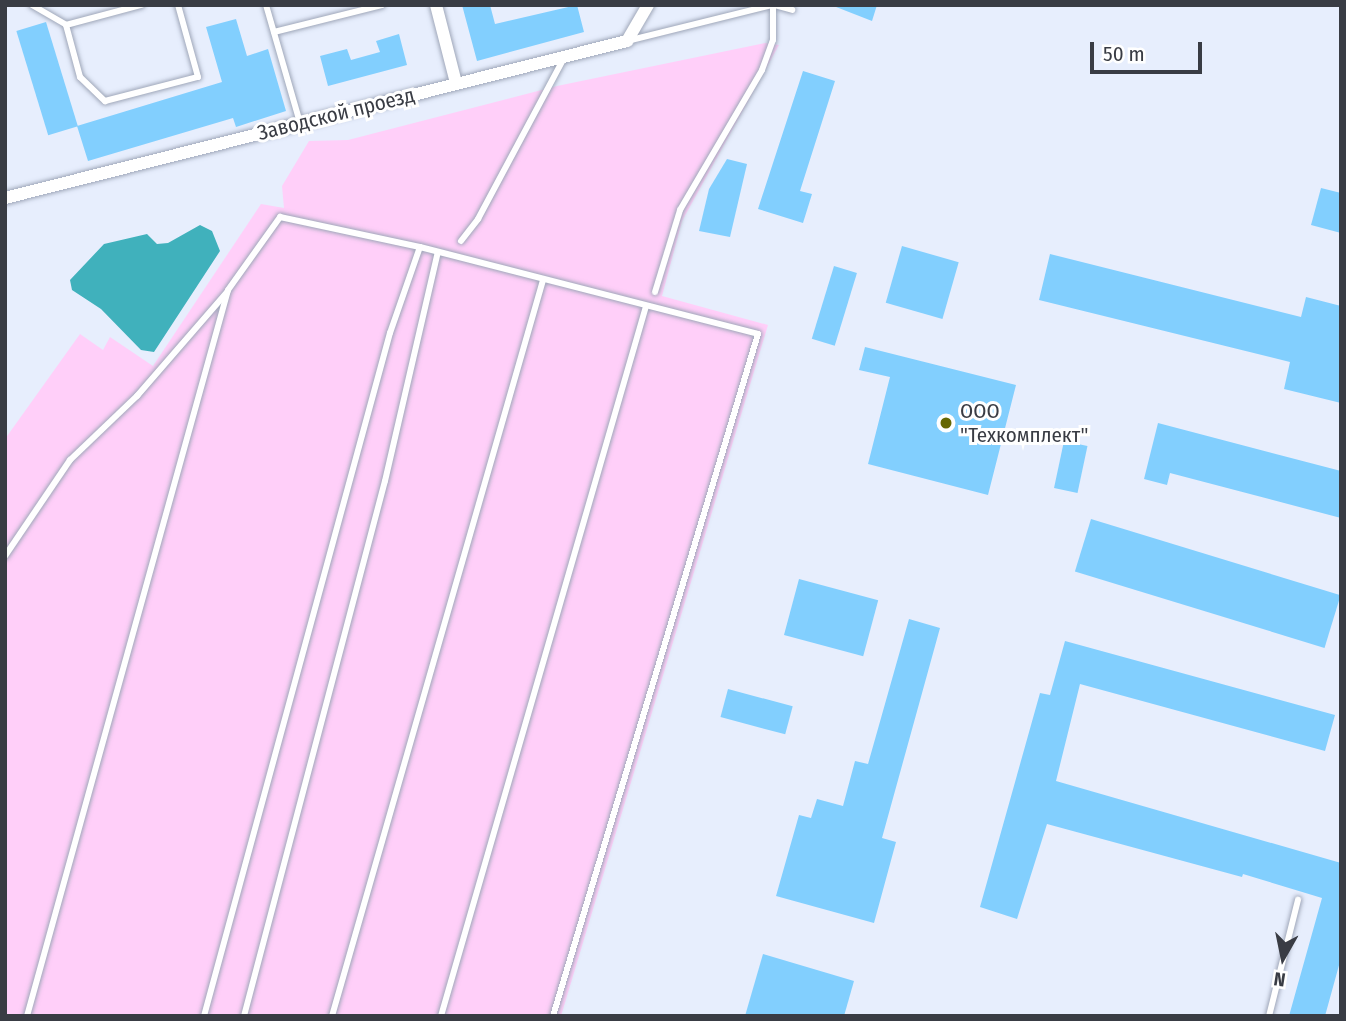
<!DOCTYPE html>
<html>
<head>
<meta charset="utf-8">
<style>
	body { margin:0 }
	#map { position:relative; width:1346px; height:1021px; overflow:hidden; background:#e7eefd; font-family:"Fira Sans Condensed",sans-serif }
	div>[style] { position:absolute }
	.green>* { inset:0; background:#ffcff9 }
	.water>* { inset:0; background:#40b1bc }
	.building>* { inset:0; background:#82cffe; transform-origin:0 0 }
	.roads { filter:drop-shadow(0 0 2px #9fa7b9) drop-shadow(0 0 2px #9fa7b9) }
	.lane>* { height:6px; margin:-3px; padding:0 3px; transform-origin:3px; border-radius:3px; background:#fff }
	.street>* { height:12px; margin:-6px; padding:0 6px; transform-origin:6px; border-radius:6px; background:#fff }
	.dots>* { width:19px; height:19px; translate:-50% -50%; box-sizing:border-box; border:4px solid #fff; border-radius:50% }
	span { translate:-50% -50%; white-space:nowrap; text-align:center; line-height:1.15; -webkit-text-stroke:6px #fff; paint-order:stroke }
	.street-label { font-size:21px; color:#393c44 }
	.poi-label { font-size:21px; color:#393c44 }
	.left { translate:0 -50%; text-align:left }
	.frame { position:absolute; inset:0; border:7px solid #393c44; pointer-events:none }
	.north { position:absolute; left:1248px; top:923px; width:70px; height:70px; -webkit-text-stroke:5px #fff; paint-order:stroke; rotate:189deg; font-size:19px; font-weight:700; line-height:28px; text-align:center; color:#393c44 }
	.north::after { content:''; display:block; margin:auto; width:24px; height:32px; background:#393c44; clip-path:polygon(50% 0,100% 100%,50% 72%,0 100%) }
	.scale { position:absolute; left:1090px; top:42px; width:112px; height:32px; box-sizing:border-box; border:4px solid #393c44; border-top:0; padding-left:9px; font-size:21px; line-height:24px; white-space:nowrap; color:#393c44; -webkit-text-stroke:5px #fff; paint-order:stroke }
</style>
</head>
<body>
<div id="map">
	<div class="green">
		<div style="clip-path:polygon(765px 43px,779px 45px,682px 221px,662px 296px,768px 325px,561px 1016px,5px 1016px,5px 439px,80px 334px,103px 350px,110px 337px,153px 366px,261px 204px,284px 208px,282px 186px,309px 141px,348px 140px,557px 86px)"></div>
	</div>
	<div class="water">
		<div style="clip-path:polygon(200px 225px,212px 231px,220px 251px,154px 352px,141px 350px,101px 309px,72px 290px,70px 280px,104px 244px,147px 234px,157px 244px,168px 243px)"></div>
	</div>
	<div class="building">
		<div style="clip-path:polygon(462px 5px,490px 5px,495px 24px,577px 5px,584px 32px,477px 61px)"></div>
		<div style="clip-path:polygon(831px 5px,877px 5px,872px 21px)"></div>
		<div style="clip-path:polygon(236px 19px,247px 56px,268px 49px,286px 111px,236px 127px,233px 118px,88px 161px,77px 126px,222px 82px,206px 27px)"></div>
		<div style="left:46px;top:22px;width:109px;height:31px;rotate:73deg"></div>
		<div style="clip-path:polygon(399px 34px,407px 65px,328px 86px,320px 56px,347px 49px,351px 60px,380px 52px,376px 41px)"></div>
		<div style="clip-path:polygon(803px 71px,835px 81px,800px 191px,812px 194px,803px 223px,758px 209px)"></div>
		<div style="clip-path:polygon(727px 159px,747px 164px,730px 237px,699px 231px,709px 189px)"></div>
		<div style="clip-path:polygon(1321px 188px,1341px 193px,1341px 233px,1311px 225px)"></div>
		<div style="left:902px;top:246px;width:59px;height:59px;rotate:16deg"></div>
		<div style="clip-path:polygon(1050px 254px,1301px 317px,1306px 297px,1341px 306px,1341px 403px,1284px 389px,1290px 362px,1039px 300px)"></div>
		<div style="left:834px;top:266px;width:24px;height:76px;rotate:17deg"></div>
		<div style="clip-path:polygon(865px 347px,1016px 385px,988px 495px,868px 464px,890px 377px,859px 370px)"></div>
		<div style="clip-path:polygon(1158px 423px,1341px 471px,1341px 518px,1170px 473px,1167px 485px,1144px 479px)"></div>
		<div style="left:1064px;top:441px;width:24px;height:48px;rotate:12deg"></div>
		<div style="left:1091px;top:519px;width:261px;height:55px;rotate:17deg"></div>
		<div style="left:799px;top:579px;width:82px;height:58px;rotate:15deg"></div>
		<div style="clip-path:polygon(909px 619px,940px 628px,882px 838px,896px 842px,874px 923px,776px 896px,799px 815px,811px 818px,817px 799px,843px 806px,855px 761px,868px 764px)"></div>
		<div style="clip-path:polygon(1065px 641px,1335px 715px,1325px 751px,1080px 684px,1056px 781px,1341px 863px,1341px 958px,1325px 1016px,1289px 1016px,1322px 898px,1243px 874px,1242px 877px,1047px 824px,1017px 919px,980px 907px,1040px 693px,1050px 695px)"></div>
		<div style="left:728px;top:689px;width:67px;height:29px;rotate:15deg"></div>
		<div style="clip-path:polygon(763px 954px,854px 981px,844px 1016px,745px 1016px)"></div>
	</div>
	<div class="roads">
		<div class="lane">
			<div style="left:32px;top:5px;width:39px;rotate:30deg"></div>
			<div style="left:66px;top:25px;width:54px;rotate:74.9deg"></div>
			<div style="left:80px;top:77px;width:35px;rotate:44deg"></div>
			<div style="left:105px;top:101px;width:96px;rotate:-14.5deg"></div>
			<div style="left:198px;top:77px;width:75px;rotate:-105.5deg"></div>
			<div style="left:266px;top:5px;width:123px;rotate:73.9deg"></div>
			<div style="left:775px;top:5px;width:18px;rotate:16deg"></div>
			<div style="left:66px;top:25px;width:78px;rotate:-14.9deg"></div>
			<div style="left:274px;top:32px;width:111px;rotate:-14deg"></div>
			<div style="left:627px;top:41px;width:149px;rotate:-13.9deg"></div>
			<div style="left:461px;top:241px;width:28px;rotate:-52deg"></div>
			<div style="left:478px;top:219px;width:183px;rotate:-61.9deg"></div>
			<div style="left:655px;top:292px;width:86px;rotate:-73deg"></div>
			<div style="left:680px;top:210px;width:162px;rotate:-59.6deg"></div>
			<div style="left:762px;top:70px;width:32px;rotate:-70deg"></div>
			<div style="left:773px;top:40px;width:35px;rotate:-90deg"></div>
			<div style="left:5px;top:556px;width:116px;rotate:-55.9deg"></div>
			<div style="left:70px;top:460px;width:93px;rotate:-43.7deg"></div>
			<div style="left:137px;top:396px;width:138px;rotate:-49.1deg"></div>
			<div style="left:27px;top:1016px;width:753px;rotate:-74.52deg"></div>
			<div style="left:228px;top:290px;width:90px;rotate:-54.5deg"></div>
			<div style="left:280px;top:217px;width:143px;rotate:12.1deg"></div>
			<div style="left:420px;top:247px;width:349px;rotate:14.4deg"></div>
			<div style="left:758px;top:334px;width:712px;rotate:106.73deg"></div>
			<div style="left:204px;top:1016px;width:708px;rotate:-74.77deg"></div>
			<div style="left:390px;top:333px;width:91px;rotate:-70.8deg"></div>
			<div style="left:244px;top:1016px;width:553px;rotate:-75.24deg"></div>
			<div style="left:385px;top:481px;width:235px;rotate:-77deg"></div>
			<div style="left:332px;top:1016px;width:766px;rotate:-74deg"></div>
			<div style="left:441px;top:1016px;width:739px;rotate:-73.89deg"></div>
			<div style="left:1269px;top:1016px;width:120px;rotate:-76deg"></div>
		</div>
		<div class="street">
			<div style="left:436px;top:5px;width:81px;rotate:75.6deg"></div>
			<div style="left:5px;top:198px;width:642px;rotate:-14.17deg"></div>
			<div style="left:627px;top:41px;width:42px;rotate:-59.7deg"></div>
		</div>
	</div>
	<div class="dots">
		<div style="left:946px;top:423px;background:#656702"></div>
	</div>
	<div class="street-label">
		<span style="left:336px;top:114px;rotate:-14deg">Заводской проезд</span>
	</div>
	<div class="poi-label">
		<span class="left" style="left:960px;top:423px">ООО<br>"Техкомплект"</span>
	</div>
	<div class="frame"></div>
	<div class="north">N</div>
	<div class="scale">50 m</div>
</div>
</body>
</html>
